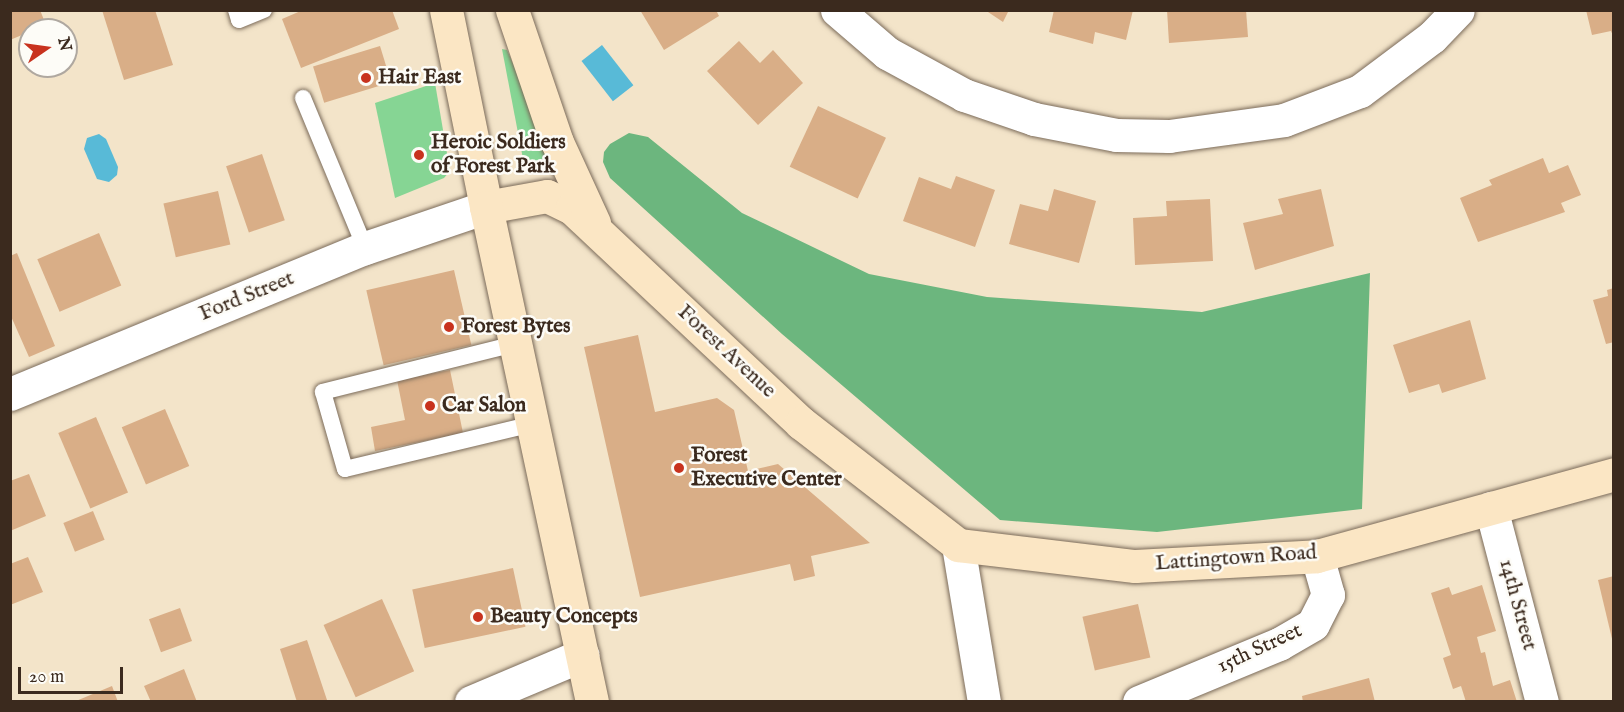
<!DOCTYPE html>
<html>
<head>
<meta charset="utf-8">
<style>
	body { margin:0 }
	#map { position:relative; width:1624px; height:712px; overflow:hidden; background:#f3e4c9; font-family:"IM FELL English",serif }
	div>[style] { position:absolute }
	.green>* { inset:0; background:#86d594 }
	.forest>* { inset:0; background:#6cb67e }
	.water>* { inset:0; background:#58bad7; transform-origin:0 0 }
	.building>* { inset:0; background:#d9ae87; transform-origin:0 0 }
	.roads { filter:drop-shadow(0 0 2px #7b6b5a) drop-shadow(0 0 2px #7b6b5a) }
	.service>* { height:16px; margin:-8px; padding:0 8px; transform-origin:8px; border-radius:8px; background:#fff }
	.minor>* { height:33px; margin:-16.5px; padding:0 16.5px; transform-origin:16.5px; border-radius:16.5px; background:#fff }
	.secondary>* { height:33px; margin:-16.5px; padding:0 16.5px; transform-origin:16.5px; border-radius:16.5px; background:#fbe6c4 }
	.dots>* { width:16px; height:16px; translate:-50% -50%; box-sizing:border-box; border:3px solid #fdfcf7; border-radius:50% }
	span { translate:-50% -50%; white-space:nowrap; text-align:center; line-height:1.15; -webkit-text-stroke:5px #fdfcf7; paint-order:stroke }
	.poi-label { font-size:21px; color:#3b2a1e; font-weight:700 }
	.left { translate:0 -50%; text-align:left }
	.street-label { font-size:21px; color:#3b2a1e }
	.frame { position:absolute; inset:0; border:12px solid #3b2a1e; pointer-events:none }
	.north { position:absolute; left:18px; top:18px; width:60px; height:60px; box-sizing:border-box; background:#fdfcf7; border:2px solid #afa8a0; border-radius:50%; rotate:77deg; font-size:16px; font-weight:700; line-height:24px; text-align:center; color:#3b2a1e }
	.north::after { content:''; display:block; margin:auto; width:21px; height:27px; background:#c8321e; clip-path:polygon(50% 0,100% 100%,50% 72%,0 100%) }
	.scale { position:absolute; left:18px; top:667px; width:105px; height:27px; box-sizing:border-box; border:3px solid #3b2a1e; border-top:0; padding-left:8px; font-size:18px; line-height:21px; white-space:nowrap; color:#3b2a1e; -webkit-text-stroke:4px #fdfcf7; paint-order:stroke }
</style>
</head>
<body>
<div id="map">
	<div class="green">
		<div style="clip-path:polygon(502px 49px,507px 50px,551px 152px,548px 161px,530px 163px,523px 159px)"></div>
		<div style="clip-path:polygon(435px 83px,450px 171px,444px 178px,395px 198px,375px 103px)"></div>
	</div>
	<div class="forest">
		<div style="clip-path:polygon(629px 133px,648px 137px,742px 213px,869px 274px,987px 297px,1202px 312px,1370px 273px,1362px 509px,1157px 532px,1000px 520px,782px 334px,610px 178px,603px 162px,604px 152px,610px 144px)"></div>
	</div>
	<div class="water">
		<div style="left:602px;top:45px;width:51px;height:26px;rotate:52deg"></div>
		<div style="clip-path:polygon(99px 134px,106px 139px,118px 167px,117px 175px,109px 182px,97px 179px,84px 149px,87px 138px)"></div>
	</div>
	<div class="building">
		<div style="clip-path:polygon(10px 10px,40px 10px,46px 25px,10px 40px)"></div>
		<div style="clip-path:polygon(102px 10px,155px 10px,173px 65px,124px 80px)"></div>
		<div style="clip-path:polygon(303px 10px,392px 10px,399px 29px,301px 68px,282px 19px)"></div>
		<div style="clip-path:polygon(640px 10px,716px 10px,719px 16px,664px 50px)"></div>
		<div style="clip-path:polygon(985px 10px,1009px 10px,1003px 22px)"></div>
		<div style="clip-path:polygon(1054px 10px,1133px 10px,1126px 40px,1095px 32px,1093px 44px,1049px 32px)"></div>
		<div style="clip-path:polygon(1167px 10px,1246px 10px,1248px 37px,1169px 43px)"></div>
		<div style="clip-path:polygon(1586px 10px,1614px 10px,1614px 38px,1611px 31px,1592px 35px)"></div>
		<div style="clip-path:polygon(739px 41px,760px 63px,773px 50px,803px 83px,758px 125px,707px 71px)"></div>
		<div style="left:380px;top:46px;width:38px;height:70px;rotate:73deg"></div>
		<div style="left:818px;top:106px;width:75px;height:67px;rotate:25deg"></div>
		<div style="left:262px;top:154px;width:70px;height:38px;rotate:71deg"></div>
		<div style="clip-path:polygon(1543px 158px,1549px 173px,1568px 165px,1581px 195px,1561px 203px,1565px 212px,1478px 242px,1460px 198px,1492px 185px,1489px 180px)"></div>
		<div style="clip-path:polygon(956px 176px,995px 190px,975px 247px,903px 221px,919px 177px,951px 189px)"></div>
		<div style="clip-path:polygon(1054px 189px,1096px 201px,1079px 263px,1009px 244px,1020px 204px,1048px 211px)"></div>
		<div style="clip-path:polygon(1321px 189px,1334px 246px,1255px 270px,1243px 223px,1283px 214px,1278px 199px)"></div>
		<div style="left:218px;top:191px;width:55px;height:56px;rotate:77deg"></div>
		<div style="clip-path:polygon(1210px 199px,1213px 261px,1135px 265px,1133px 218px,1167px 216px,1166px 201px)"></div>
		<div style="left:99px;top:233px;width:57px;height:67px;rotate:67deg"></div>
		<div style="clip-path:polygon(17px 253px,55px 346px,29px 357px,10px 314px,10px 256px)"></div>
		<div style="left:454px;top:270px;width:77px;height:90px;rotate:77deg"></div>
		<div style="clip-path:polygon(1614px 288px,1614px 342px,1606px 344px,1593px 300px,1608px 296px,1607px 290px)"></div>
		<div style="clip-path:polygon(1470px 320px,1486px 379px,1442px 393px,1439px 384px,1409px 393px,1393px 345px)"></div>
		<div style="clip-path:polygon(638px 335px,655px 412px,717px 398px,734px 410px,748px 471px,778px 464px,870px 543px,811px 556px,815px 576px,794px 581px,790px 564px,640px 597px,584px 347px)"></div>
		<div style="clip-path:polygon(450px 370px,463px 433px,375px 451px,371px 427px,405px 420px,397px 380px)"></div>
		<div style="left:165px;top:409px;width:62px;height:47px;rotate:67deg"></div>
		<div style="left:96px;top:417px;width:82px;height:41px;rotate:67deg"></div>
		<div style="clip-path:polygon(29px 474px,46px 516px,10px 531px,10px 481px)"></div>
		<div style="left:93px;top:511px;width:31px;height:32px;rotate:68deg"></div>
		<div style="clip-path:polygon(28px 557px,43px 592px,10px 605px,10px 564px)"></div>
		<div style="left:513px;top:568px;width:60px;height:103px;rotate:78deg"></div>
		<div style="clip-path:polygon(1614px 576px,1614px 643px,1613px 643px,1598px 580px)"></div>
		<div style="clip-path:polygon(1482px 585px,1496px 631px,1477px 637px,1481px 653px,1485px 652px,1493px 686px,1510px 680px,1517px 702px,1466px 702px,1461px 686px,1453px 689px,1443px 658px,1451px 655px,1431px 593px,1449px 587px,1452px 595px)"></div>
		<div style="left:382px;top:599px;width:79px;height:64px;rotate:66deg"></div>
		<div style="left:1138px;top:604px;width:55px;height:57px;rotate:77deg"></div>
		<div style="left:180px;top:608px;width:35px;height:33px;rotate:70deg"></div>
		<div style="clip-path:polygon(307px 640px,327px 700px,323px 702px,297px 702px,280px 649px)"></div>
		<div style="clip-path:polygon(184px 669px,197px 702px,151px 702px,144px 686px)"></div>
		<div style="clip-path:polygon(1369px 678px,1375px 702px,1303px 702px,1302px 696px)"></div>
		<div style="clip-path:polygon(112px 686px,118px 702px,76px 702px,76px 701px)"></div>
	</div>
	<div class="roads">
		<div class="service">
			<div style="left:236px;top:10px;width:10px;rotate:73deg"></div>
			<div style="left:239px;top:20px;width:27px;rotate:-22deg"></div>
			<div style="left:303px;top:98px;width:162px;rotate:67.5deg"></div>
			<div style="left:515px;top:344px;width:198px;rotate:166deg"></div>
			<div style="left:323px;top:392px;width:80px;rotate:74.1deg"></div>
			<div style="left:345px;top:469px;width:192px;rotate:-13.5deg"></div>
		</div>
		<div class="minor">
			<div style="left:837px;top:10px;width:66px;rotate:40.7deg"></div>
			<div style="left:887px;top:53px;width:88px;rotate:28.6deg"></div>
			<div style="left:964px;top:95px;width:74px;rotate:18.9deg"></div>
			<div style="left:1034px;top:119px;width:84px;rotate:11deg"></div>
			<div style="left:1116px;top:135px;width:53px;rotate:1.1deg"></div>
			<div style="left:1169px;top:136px;width:116px;rotate:-7.9deg"></div>
			<div style="left:1284px;top:120px;width:81px;rotate:-20.9deg"></div>
			<div style="left:1360px;top:91px;width:90px;rotate:-36.9deg"></div>
			<div style="left:1432px;top:37px;width:37px;rotate:-46deg"></div>
			<div style="left:10px;top:394px;width:384px;rotate:-22.4deg"></div>
			<div style="left:365px;top:248px;width:128px;rotate:-18.7deg"></div>
			<div style="left:1491px;top:508px;width:201px;rotate:75.3deg"></div>
			<div style="left:958px;top:545px;width:159px;rotate:80.6deg"></div>
			<div style="left:471px;top:702px;width:121px;rotate:-22.9deg"></div>
			<div style="left:1139px;top:702px;width:152px;rotate:-22.5deg"></div>
			<div style="left:1279px;top:644px;width:39px;rotate:-30deg"></div>
			<div style="left:1313px;top:624px;width:33px;rotate:-63deg"></div>
			<div style="left:1328px;top:595px;width:41px;rotate:-105.8deg"></div>
		</div>
		<div class="secondary">
			<div style="left:446px;top:10px;width:201px;rotate:78.5deg"></div>
			<div style="left:486px;top:207px;width:62px;rotate:-10.2deg"></div>
			<div style="left:547px;top:196px;width:28px;rotate:26deg"></div>
			<div style="left:572px;top:208px;width:314px;rotate:43.2deg"></div>
			<div style="left:801px;top:423px;width:199px;rotate:37.8deg"></div>
			<div style="left:958px;top:545px;width:178px;rotate:6.8deg"></div>
			<div style="left:1135px;top:566px;width:182px;rotate:-3.1deg"></div>
			<div style="left:1317px;top:556px;width:308px;rotate:-15.4deg"></div>
			<div style="left:512px;top:10px;width:139px;rotate:71.2deg"></div>
			<div style="left:557px;top:142px;width:89px;rotate:65.4deg"></div>
			<div style="left:486px;top:207px;width:506px;rotate:77.91deg"></div>
		</div>
	</div>
	<div class="dots">
		<div style="left:366px;top:78px;background:#c8321e"></div>
		<div style="left:419px;top:155px;background:#c8321e"></div>
		<div style="left:449px;top:327px;background:#c8321e"></div>
		<div style="left:430px;top:406px;background:#c8321e"></div>
		<div style="left:679px;top:468px;background:#c8321e"></div>
		<div style="left:478px;top:617px;background:#c8321e"></div>
	</div>
	<div class="poi-label">
		<span class="left" style="left:378px;top:78px">Hair East</span>
		<span class="left" style="left:431px;top:155px">Heroic Soldiers<br>of Forest Park</span>
		<span class="left" style="left:461px;top:327px">Forest Bytes</span>
		<span class="left" style="left:442px;top:406px">Car Salon</span>
		<span class="left" style="left:691px;top:468px">Forest<br>Executive Center</span>
		<span class="left" style="left:490px;top:617px">Beauty Concepts</span>
	</div>
	<div class="street-label">
		<span style="left:247px;top:297px;rotate:-22deg">Ford Street</span>
		<span style="left:726px;top:352px;rotate:43deg">Forest Avenue</span>
		<span style="left:1236px;top:559px;rotate:-4deg">Lattingtown Road</span>
		<span style="left:1517px;top:605px;rotate:75deg">14th Street</span>
		<span style="left:1260px;top:649px;rotate:-25deg">15th Street</span>
	</div>
	<div class="frame"></div>
	<div class="north">N</div>
	<div class="scale">20 m</div>
</div>
</body>
</html>
